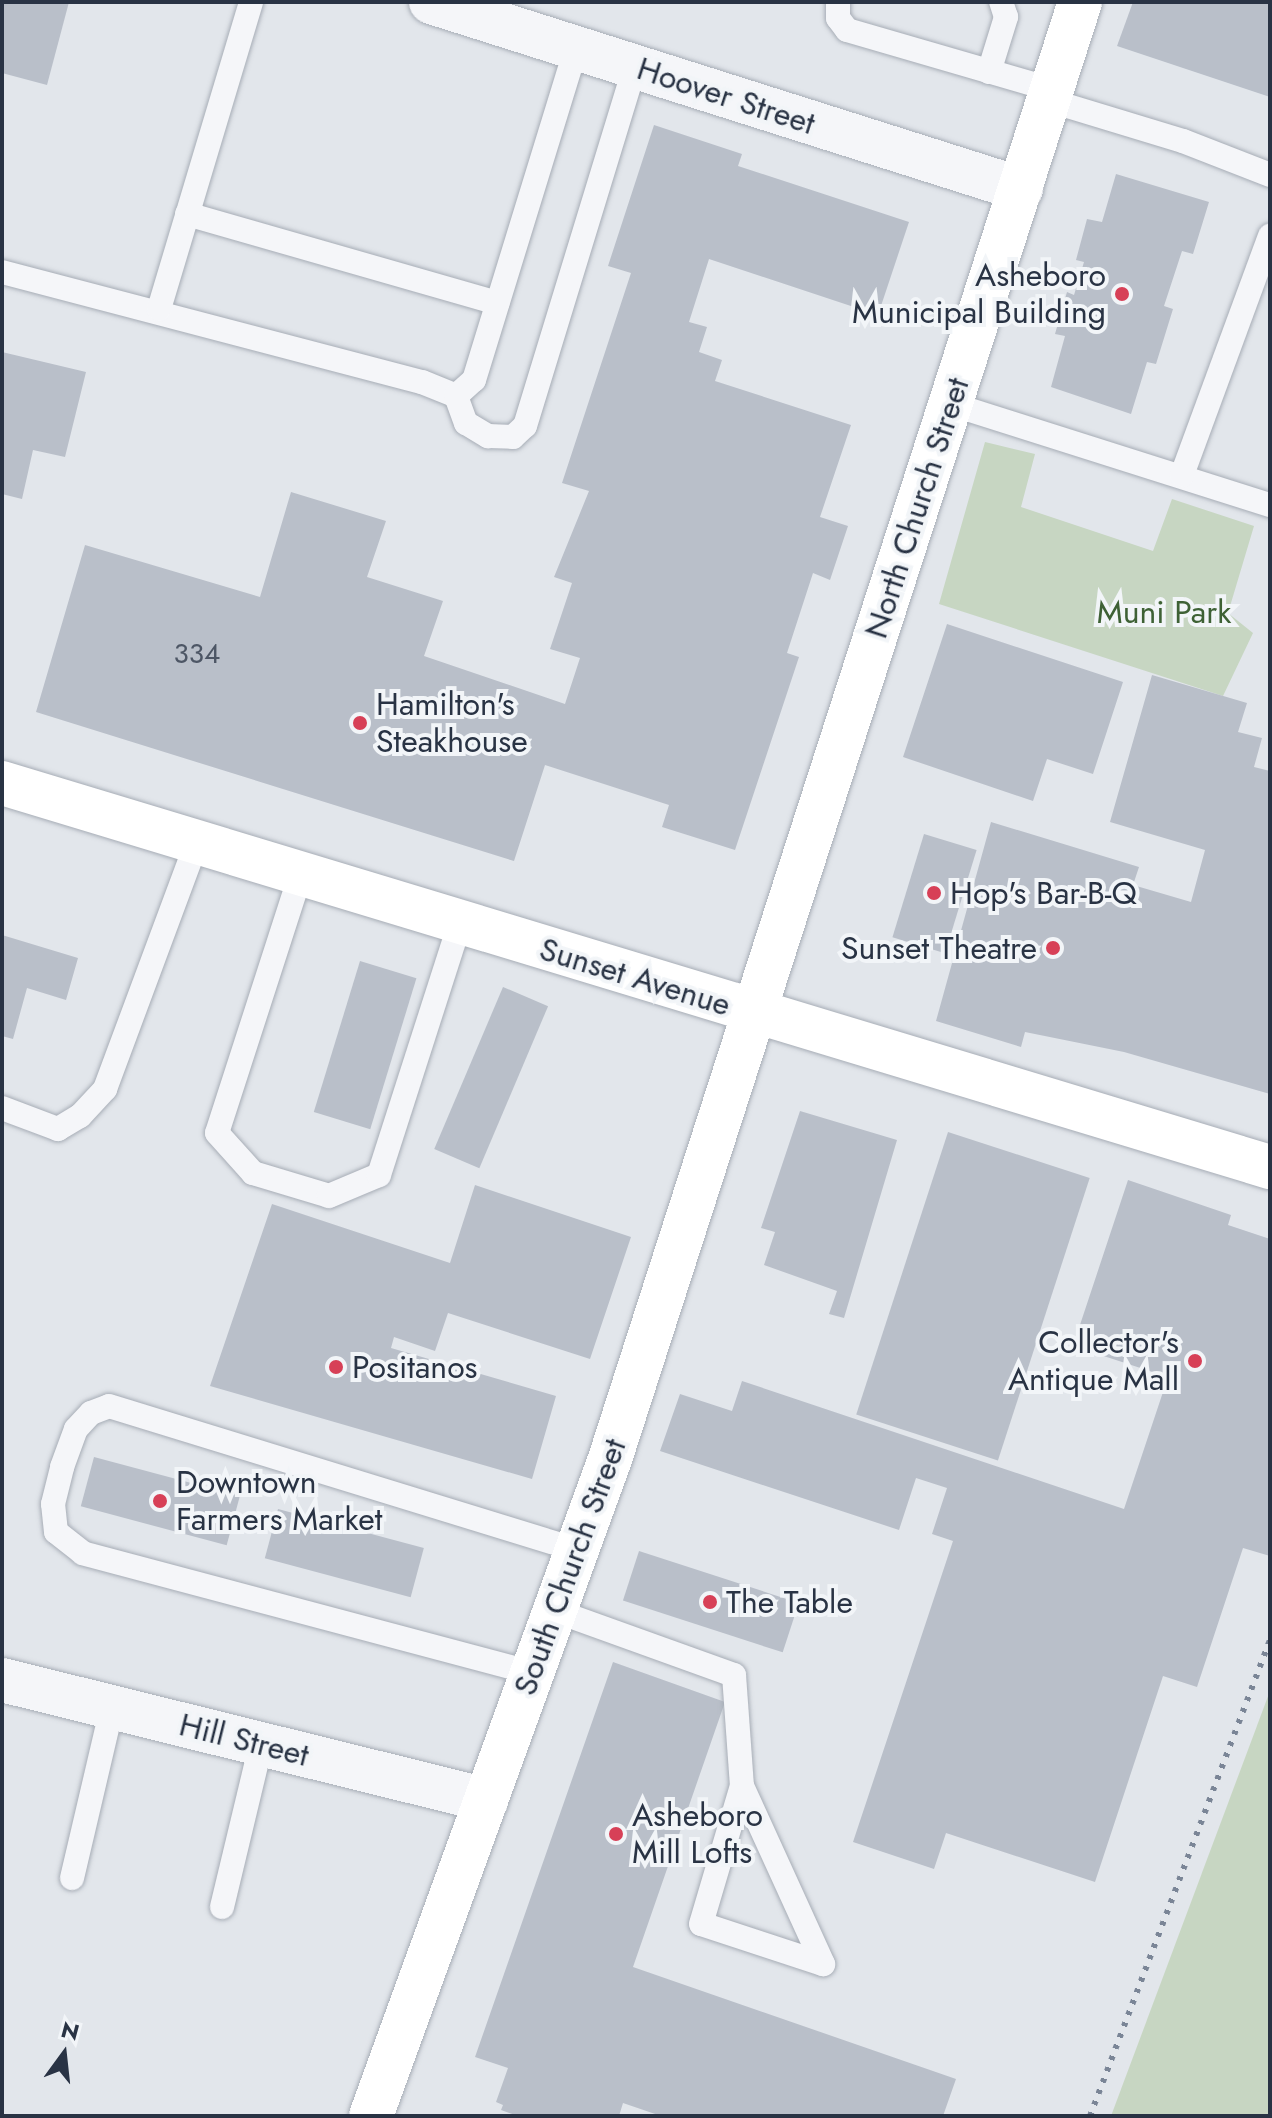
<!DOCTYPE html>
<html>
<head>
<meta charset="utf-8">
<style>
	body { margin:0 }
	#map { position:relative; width:1272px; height:2118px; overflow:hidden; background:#e2e6eb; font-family:Jost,sans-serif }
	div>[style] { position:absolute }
	.green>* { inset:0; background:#c7d6c2 }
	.building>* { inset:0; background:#b9bfc9; transform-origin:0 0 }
	.roads { filter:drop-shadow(0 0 2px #a7adb6) drop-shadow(0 0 2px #a7adb6) }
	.lane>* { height:24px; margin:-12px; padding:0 12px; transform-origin:12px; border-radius:12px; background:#f5f6f9 }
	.street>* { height:44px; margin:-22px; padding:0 22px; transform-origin:22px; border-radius:22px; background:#f5f6f9 }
	.secondary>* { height:44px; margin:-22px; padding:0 22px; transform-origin:22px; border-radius:22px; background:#fff }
	.rail>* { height:6px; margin-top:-3px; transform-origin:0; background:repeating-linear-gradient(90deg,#7a8596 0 4px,transparent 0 12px) }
	.dots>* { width:22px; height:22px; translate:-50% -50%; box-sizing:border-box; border:4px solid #f2f5f8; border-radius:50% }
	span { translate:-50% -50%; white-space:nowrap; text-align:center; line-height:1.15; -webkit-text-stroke:8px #f2f5f8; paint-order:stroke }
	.number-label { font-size:28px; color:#4d5665 }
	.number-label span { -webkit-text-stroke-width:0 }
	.street-label { font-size:32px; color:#293344 }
	.poi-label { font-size:32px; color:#293344 }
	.right { translate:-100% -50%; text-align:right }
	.left { translate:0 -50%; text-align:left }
	.park-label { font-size:32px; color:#3e6135 }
	.frame { position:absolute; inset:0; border:4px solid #293344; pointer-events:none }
	.north { position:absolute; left:24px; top:2014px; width:80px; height:80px; -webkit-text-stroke:6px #f2f5f8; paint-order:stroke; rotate:15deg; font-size:22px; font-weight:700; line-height:32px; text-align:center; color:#293344 }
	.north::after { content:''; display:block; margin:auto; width:28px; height:36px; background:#293344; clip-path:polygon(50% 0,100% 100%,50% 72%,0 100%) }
</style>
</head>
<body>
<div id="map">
	<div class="green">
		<div style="clip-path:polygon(985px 442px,1035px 454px,1021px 507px,1153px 551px,1172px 499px,1254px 526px,1228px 613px,1253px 633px,1223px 696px,939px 604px)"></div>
		<div style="clip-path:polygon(1270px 1691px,1270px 2116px,1111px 2116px)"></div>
	</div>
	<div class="building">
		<div style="clip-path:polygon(2px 2px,69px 2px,47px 85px,2px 73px)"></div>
		<div style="clip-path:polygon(1133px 2px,1270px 2px,1270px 97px,1117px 46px)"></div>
		<div style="clip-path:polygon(654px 125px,742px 154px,738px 166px,909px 222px,878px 315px,709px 259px,689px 322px,707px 327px,699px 352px,722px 360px,715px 381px,851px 425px,820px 517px,848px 526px,830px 580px,813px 573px,787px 653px,799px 657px,735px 850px,662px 827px,669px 805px,545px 765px,514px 861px,36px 712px,85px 545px,260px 597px,291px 492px,386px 521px,367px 577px,443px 601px,424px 656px,565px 704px,580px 658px,550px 649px,572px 583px,554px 577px,589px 491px,562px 483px,631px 273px,608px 266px)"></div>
		<div style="clip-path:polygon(1116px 174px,1209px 202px,1193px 254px,1182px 251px,1164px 306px,1173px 309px,1156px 364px,1147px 362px,1131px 414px,1051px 387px,1065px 336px,1055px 334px,1067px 292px,1074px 295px,1084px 262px,1076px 260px,1087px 219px,1102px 222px)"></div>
		<div style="clip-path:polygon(2px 352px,86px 372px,65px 457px,33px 450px,22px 499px,2px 494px)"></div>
		<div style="clip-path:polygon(947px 624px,1123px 682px,1093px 774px,1047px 759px,1033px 801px,903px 757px)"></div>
		<div style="clip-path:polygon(1152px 675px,1247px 703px,1238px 732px,1262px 738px,1254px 767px,1270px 771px,1270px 1094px,1124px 1052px,1025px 1032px,1021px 1047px,936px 1021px,991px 822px,1139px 867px,1133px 885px,1191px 902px,1205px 850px,1110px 822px)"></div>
		<div style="left:924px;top:834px;width:55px;height:108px;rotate:17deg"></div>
		<div style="clip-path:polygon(2px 935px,78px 958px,66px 1000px,27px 988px,13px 1039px,2px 1036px)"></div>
		<div style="left:360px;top:961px;width:59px;height:158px;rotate:17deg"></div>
		<div style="left:503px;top:987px;width:49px;height:176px;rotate:23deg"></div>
		<div style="clip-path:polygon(800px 1111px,897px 1140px,844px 1318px,829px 1314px,837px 1291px,764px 1265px,775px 1232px,761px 1228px)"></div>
		<div style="left:948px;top:1132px;width:149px;height:297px;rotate:18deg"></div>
		<div style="clip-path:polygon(1128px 1180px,1231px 1215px,1228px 1225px,1270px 1239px,1270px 1556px,1243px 1548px,1197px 1687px,1163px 1676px,1095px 1882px,946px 1833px,934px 1869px,853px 1842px,953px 1541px,932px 1534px,947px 1488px,916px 1478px,899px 1530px,660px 1451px,680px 1394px,732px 1411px,742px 1381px,1124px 1509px,1168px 1377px,1073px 1346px)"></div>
		<div style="clip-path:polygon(475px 1185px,631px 1237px,590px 1359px,448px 1313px,435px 1351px,394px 1337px,391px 1348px,556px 1396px,532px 1479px,210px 1386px,272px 1204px,450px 1263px)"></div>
		<div style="left:94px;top:1457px;width:151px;height:51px;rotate:15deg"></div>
		<div style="left:278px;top:1509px;width:151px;height:51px;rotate:15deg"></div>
		<div style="left:639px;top:1551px;width:168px;height:52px;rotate:18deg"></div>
		<div style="clip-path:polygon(613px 1662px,725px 1702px,633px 1967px,956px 2079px,943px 2116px,661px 2116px,623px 2103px,619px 2116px,518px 2116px,501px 2110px,503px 2105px,496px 2102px,508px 2068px,475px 2057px)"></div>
	</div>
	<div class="roads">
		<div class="lane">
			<div style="left:838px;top:2px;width:16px;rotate:90deg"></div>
			<div style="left:838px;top:18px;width:15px;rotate:53deg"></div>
			<div style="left:847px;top:30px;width:211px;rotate:16.2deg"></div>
			<div style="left:989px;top:72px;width:58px;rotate:-72.8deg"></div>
			<div style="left:1006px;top:17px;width:16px;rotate:-108deg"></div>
			<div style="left:1048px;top:100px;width:141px;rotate:16.9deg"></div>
			<div style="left:1183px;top:141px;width:93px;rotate:21.3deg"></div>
			<div style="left:187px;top:214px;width:323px;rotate:16deg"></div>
			<div style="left:2px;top:272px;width:434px;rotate:14.7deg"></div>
			<div style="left:422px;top:382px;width:37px;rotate:22deg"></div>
			<div style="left:456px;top:396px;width:29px;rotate:70deg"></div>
			<div style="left:466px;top:423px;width:26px;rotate:31deg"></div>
			<div style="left:488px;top:436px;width:25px;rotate:2deg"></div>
			<div style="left:513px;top:437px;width:16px;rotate:-43deg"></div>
			<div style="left:525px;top:426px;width:375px;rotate:-73deg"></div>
			<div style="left:159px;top:309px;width:320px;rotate:-73.3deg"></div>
			<div style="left:456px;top:396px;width:24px;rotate:-42deg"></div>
			<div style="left:474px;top:380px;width:347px;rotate:-72.9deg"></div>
			<div style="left:951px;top:404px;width:335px;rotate:17.6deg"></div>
			<div style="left:1182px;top:475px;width:255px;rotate:-69.8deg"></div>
			<div style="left:301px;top:873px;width:273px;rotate:107.9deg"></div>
			<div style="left:217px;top:1133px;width:54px;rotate:48deg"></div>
			<div style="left:253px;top:1173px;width:79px;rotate:16.8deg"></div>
			<div style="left:329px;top:1196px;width:54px;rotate:-22.8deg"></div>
			<div style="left:379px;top:1175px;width:266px;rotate:-72.2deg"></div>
			<div style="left:2px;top:1108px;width:60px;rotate:20.6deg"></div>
			<div style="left:58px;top:1129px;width:26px;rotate:-31deg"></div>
			<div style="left:80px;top:1116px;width:37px;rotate:-47deg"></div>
			<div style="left:105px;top:1089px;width:265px;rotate:-69.6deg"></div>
			<div style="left:556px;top:1611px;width:189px;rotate:19.8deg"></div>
			<div style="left:734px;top:1675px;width:111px;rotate:85.9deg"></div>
			<div style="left:533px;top:1673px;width:466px;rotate:-165.1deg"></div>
			<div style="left:83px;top:1553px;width:34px;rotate:-142deg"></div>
			<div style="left:56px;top:1532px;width:28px;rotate:-96deg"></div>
			<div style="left:53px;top:1504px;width:38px;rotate:-76deg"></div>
			<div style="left:62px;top:1467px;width:40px;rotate:-69.8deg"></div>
			<div style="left:76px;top:1429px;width:22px;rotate:-47deg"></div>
			<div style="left:91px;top:1413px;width:19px;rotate:-21deg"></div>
			<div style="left:109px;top:1406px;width:490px;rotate:17.1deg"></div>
			<div style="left:742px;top:1786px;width:196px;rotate:65.5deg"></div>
			<div style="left:823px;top:1964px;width:128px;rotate:-161.8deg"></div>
			<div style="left:701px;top:1924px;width:144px;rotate:-73.5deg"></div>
			<div style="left:72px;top:1878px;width:176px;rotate:-76.8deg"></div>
			<div style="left:222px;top:1907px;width:168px;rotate:-76.5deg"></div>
		</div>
		<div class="street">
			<div style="left:431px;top:2px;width:619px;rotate:17.59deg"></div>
			<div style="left:2px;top:1680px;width:499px;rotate:13.9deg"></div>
		</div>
		<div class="secondary">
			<div style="left:2px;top:783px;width:1325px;rotate:16.85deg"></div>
			<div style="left:371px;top:2116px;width:699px;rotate:-70.01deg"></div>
			<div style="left:610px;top:1459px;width:1531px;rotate:-72.12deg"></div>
		</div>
	</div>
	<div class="rail">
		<div style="left:1090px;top:2116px;width:509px;rotate:-69.29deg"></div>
	</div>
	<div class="dots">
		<div style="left:1122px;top:294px;background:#d74057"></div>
		<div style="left:360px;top:723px;background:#d74057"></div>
		<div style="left:934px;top:893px;background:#d74057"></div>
		<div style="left:1053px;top:948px;background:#d74057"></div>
		<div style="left:1195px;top:1361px;background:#d74057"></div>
		<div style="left:336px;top:1367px;background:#d74057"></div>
		<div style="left:160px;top:1501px;background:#d74057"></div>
		<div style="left:710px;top:1602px;background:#d74057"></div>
		<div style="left:616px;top:1834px;background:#d74057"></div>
	</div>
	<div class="number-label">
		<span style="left:197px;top:654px">334</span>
	</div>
	<div class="street-label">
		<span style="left:726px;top:96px;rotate:18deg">Hoover Street</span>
		<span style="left:917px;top:508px;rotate:-72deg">North Church Street</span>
		<span style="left:635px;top:977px;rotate:17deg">Sunset Avenue</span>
		<span style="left:570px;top:1567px;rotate:-70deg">South Church Street</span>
		<span style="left:244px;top:1740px;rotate:14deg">Hill Street</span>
	</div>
	<div class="poi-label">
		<span class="right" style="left:1106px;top:294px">Asheboro<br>Municipal Building</span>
		<span class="left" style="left:376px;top:723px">Hamilton's<br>Steakhouse</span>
		<span class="left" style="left:950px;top:893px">Hop's Bar-B-Q</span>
		<span class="right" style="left:1037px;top:948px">Sunset Theatre</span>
		<span class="right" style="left:1179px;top:1361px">Collector's<br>Antique Mall</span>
		<span class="left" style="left:352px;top:1367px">Positanos</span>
		<span class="left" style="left:176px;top:1501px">Downtown<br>Farmers Market</span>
		<span class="left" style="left:726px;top:1602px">The Table</span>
		<span class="left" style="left:632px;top:1834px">Asheboro<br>Mill Lofts</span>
	</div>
	<div class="park-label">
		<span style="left:1164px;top:612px">Muni Park</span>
	</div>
	<div class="frame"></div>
	<div class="north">N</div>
</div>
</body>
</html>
